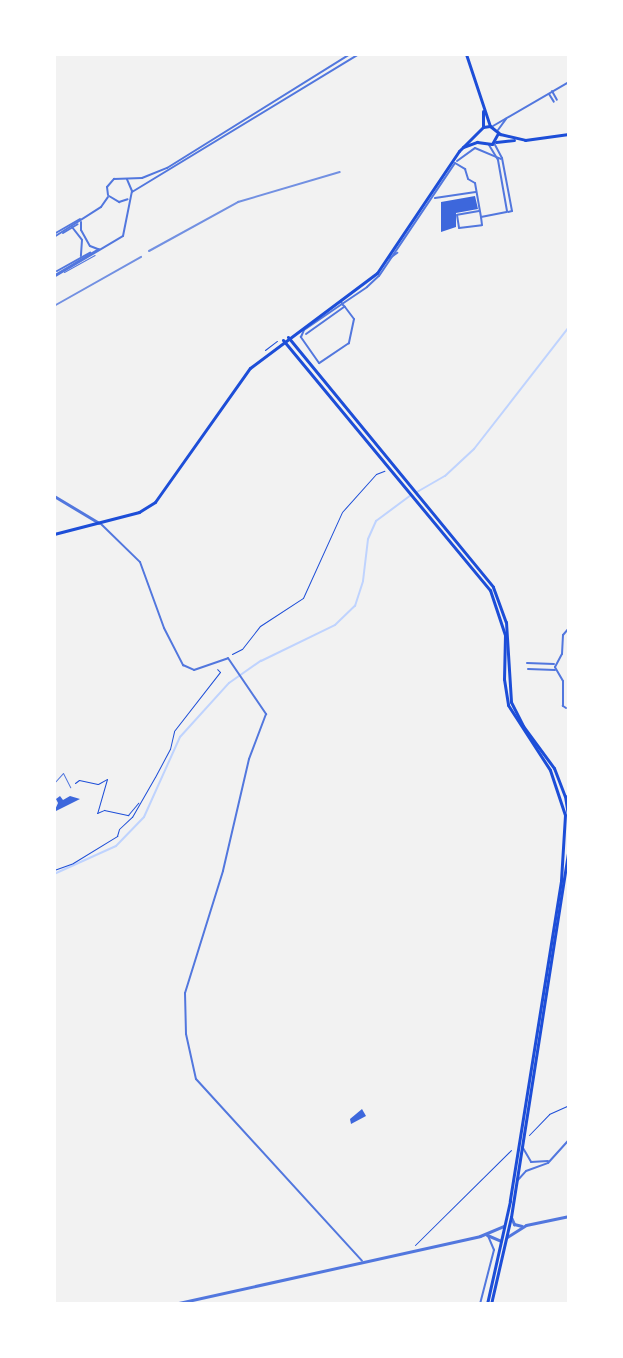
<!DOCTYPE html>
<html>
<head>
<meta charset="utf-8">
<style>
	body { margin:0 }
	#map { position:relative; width:623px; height:1358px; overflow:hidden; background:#f2f2f2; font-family:"Varela Round",sans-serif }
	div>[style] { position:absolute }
	.stream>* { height:2px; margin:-1px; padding:0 1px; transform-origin:1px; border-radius:1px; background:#bfd3fe }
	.building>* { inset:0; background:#3d67dc }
	.path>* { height:1px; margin:-0.5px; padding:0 0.5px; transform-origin:0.5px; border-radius:0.5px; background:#1d4ed8 }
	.service>* { height:1px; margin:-0.5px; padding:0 0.5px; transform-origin:0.5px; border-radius:0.5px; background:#5277de }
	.minor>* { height:2px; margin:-1px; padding:0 1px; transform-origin:1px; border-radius:1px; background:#5277de }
	.tertiary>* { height:3px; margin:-1.5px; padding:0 1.5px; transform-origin:1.5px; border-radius:1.5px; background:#5277de }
	.secondary>* { height:3px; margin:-1.5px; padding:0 1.5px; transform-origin:1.5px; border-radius:1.5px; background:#1d4ed8 }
	.rail>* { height:2px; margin:-1px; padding:0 1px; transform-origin:1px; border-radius:1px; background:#7290e2 }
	span { translate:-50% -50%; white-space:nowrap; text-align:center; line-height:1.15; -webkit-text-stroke:8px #fff; paint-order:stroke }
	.frame { position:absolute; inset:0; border:56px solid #fff; pointer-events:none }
</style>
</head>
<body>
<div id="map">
	<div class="stream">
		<div style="left:417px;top:492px;width:32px;rotate:-30deg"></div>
		<div style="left:445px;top:476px;width:40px;rotate:-43deg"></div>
		<div style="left:474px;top:449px;width:155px;rotate:-52.1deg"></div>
		<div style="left:54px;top:874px;width:68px;rotate:-24.3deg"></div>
		<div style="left:116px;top:846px;width:40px;rotate:-46deg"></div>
		<div style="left:144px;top:817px;width:88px;rotate:-65.8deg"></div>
		<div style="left:180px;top:737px;width:73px;rotate:-47.8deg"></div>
		<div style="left:229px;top:683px;width:39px;rotate:-35deg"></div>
		<div style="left:261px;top:661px;width:82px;rotate:-25.9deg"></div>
		<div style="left:335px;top:625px;width:28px;rotate:-44deg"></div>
		<div style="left:355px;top:606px;width:26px;rotate:-72deg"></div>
		<div style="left:363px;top:581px;width:42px;rotate:-83.2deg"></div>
		<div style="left:368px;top:539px;width:20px;rotate:-66deg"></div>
		<div style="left:376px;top:521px;width:44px;rotate:-36.6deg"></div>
	</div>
	<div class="building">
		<div style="clip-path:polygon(475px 196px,478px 209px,456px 213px,456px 227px,441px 232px,441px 202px)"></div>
		<div style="clip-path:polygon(60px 796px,63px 800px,70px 796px,80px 799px,54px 812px,58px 803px,56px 799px)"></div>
		<div style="clip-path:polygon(362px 1109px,366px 1116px,351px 1124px,350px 1119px)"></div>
	</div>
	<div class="path">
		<div style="left:265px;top:350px;width:15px;rotate:-37deg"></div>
		<div style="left:232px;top:654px;width:11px;rotate:-27deg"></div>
		<div style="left:242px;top:649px;width:29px;rotate:-52deg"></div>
		<div style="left:260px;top:626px;width:51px;rotate:-33.1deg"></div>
		<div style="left:303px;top:598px;width:94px;rotate:-65.6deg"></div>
		<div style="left:342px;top:512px;width:51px;rotate:-48.2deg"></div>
		<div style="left:376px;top:474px;width:9px;rotate:-21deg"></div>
		<div style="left:75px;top:783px;width:5px;rotate:-37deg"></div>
		<div style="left:79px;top:780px;width:19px;rotate:12deg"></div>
		<div style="left:98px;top:784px;width:10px;rotate:-29deg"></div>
		<div style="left:107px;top:779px;width:35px;rotate:106deg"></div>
		<div style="left:97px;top:813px;width:8px;rotate:-23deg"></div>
		<div style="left:104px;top:810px;width:25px;rotate:12deg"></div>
		<div style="left:128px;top:815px;width:16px;rotate:-50deg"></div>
		<div style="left:54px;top:870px;width:20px;rotate:-20deg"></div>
		<div style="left:73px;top:863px;width:52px;rotate:-31.5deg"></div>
		<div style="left:117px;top:836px;width:7px;rotate:-74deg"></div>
		<div style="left:119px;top:829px;width:18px;rotate:-43deg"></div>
		<div style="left:132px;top:817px;width:46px;rotate:-60.1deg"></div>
		<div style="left:155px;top:777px;width:32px;rotate:-62deg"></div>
		<div style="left:170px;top:749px;width:18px;rotate:-77deg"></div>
		<div style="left:174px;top:731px;width:75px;rotate:-52.1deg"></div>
		<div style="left:220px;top:672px;width:4px;rotate:-135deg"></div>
		<div style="left:529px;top:1135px;width:29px;rotate:-46deg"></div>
		<div style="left:549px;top:1114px;width:22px;rotate:-24deg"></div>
		<div style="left:415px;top:1245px;width:135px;rotate:-44.7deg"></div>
	</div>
	<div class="service">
		<div style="left:64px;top:272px;width:35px;rotate:-29deg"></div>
		<div style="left:54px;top:783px;width:13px;rotate:-48deg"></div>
		<div style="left:63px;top:773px;width:16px;rotate:63deg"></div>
	</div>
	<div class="minor">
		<div style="left:552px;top:91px;width:10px;rotate:61deg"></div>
		<div style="left:549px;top:94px;width:9px;rotate:58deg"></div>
		<div style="left:493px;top:126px;width:88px;rotate:-30.1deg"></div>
		<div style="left:498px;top:130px;width:14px;rotate:-54deg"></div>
		<div style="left:494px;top:143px;width:17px;rotate:62deg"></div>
		<div style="left:502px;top:158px;width:54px;rotate:79.3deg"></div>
		<div style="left:512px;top:211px;width:4px;rotate:166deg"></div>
		<div style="left:489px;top:145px;width:17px;rotate:59deg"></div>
		<div style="left:498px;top:160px;width:52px;rotate:80deg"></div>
		<div style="left:457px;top:161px;width:22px;rotate:-36deg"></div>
		<div style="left:475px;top:148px;width:28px;rotate:23deg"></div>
		<div style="left:132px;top:192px;width:266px;rotate:-31.3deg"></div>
		<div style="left:108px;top:195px;width:8px;rotate:-97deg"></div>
		<div style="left:107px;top:187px;width:11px;rotate:-49deg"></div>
		<div style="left:114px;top:179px;width:28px;rotate:-2deg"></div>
		<div style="left:142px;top:178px;width:27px;rotate:-22deg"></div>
		<div style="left:167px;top:168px;width:216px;rotate:-31.9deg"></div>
		<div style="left:109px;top:196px;width:12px;rotate:31deg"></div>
		<div style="left:119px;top:202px;width:9px;rotate:-18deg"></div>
		<div style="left:435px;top:198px;width:41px;rotate:-8.3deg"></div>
		<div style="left:479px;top:211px;width:22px;rotate:170deg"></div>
		<div style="left:457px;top:215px;width:13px;rotate:81deg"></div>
		<div style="left:459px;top:228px;width:23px;rotate:-7deg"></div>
		<div style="left:482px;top:225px;width:8px;rotate:-97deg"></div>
		<div style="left:81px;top:222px;width:8px;rotate:90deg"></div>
		<div style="left:81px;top:230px;width:18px;rotate:61deg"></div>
		<div style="left:90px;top:246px;width:9px;rotate:21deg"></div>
		<div style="left:72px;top:227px;width:16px;rotate:52deg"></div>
		<div style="left:82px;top:240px;width:16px;rotate:94deg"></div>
		<div style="left:63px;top:233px;width:17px;rotate:-31deg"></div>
		<div style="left:54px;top:234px;width:30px;rotate:-30deg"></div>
		<div style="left:54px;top:237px;width:56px;rotate:-32.6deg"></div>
		<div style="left:101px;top:207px;width:12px;rotate:-55deg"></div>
		<div style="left:390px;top:258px;width:9px;rotate:-36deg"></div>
		<div style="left:57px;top:271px;width:38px;rotate:-29deg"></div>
		<div style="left:55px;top:275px;width:51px;rotate:-30.6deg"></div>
		<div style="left:54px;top:277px;width:80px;rotate:-30.7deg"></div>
		<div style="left:123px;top:236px;width:46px;rotate:-78.7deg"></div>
		<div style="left:132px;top:191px;width:13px;rotate:-113deg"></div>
		<div style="left:341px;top:301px;width:3px;rotate:72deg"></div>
		<div style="left:342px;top:304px;width:4px;rotate:45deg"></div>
		<div style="left:345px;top:307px;width:15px;rotate:53deg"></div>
		<div style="left:354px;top:319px;width:25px;rotate:102deg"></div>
		<div style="left:349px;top:343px;width:36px;rotate:146deg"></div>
		<div style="left:319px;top:363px;width:32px;rotate:-125deg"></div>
		<div style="left:301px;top:337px;width:8px;rotate:-67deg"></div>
		<div style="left:304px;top:330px;width:46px;rotate:-34.4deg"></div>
		<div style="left:342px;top:304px;width:30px;rotate:-34deg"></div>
		<div style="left:367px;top:287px;width:16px;rotate:-43deg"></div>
		<div style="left:379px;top:276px;width:136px;rotate:-56.1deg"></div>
		<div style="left:455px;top:163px;width:12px;rotate:31deg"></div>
		<div style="left:465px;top:169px;width:10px;rotate:73deg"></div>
		<div style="left:468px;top:179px;width:8px;rotate:30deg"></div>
		<div style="left:475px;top:183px;width:35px;rotate:80deg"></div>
		<div style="left:481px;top:217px;width:26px;rotate:-11deg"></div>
		<div style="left:306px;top:334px;width:47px;rotate:-35.4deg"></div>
		<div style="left:100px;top:523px;width:56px;rotate:44.3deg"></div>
		<div style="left:140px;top:562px;width:70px;rotate:70deg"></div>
		<div style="left:164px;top:628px;width:42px;rotate:62.8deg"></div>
		<div style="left:183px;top:665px;width:12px;rotate:24deg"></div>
		<div style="left:194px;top:670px;width:36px;rotate:-19deg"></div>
		<div style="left:228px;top:658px;width:68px;rotate:55.8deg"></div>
		<div style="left:266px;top:714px;width:48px;rotate:110.7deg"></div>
		<div style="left:249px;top:759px;width:115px;rotate:103.1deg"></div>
		<div style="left:223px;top:871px;width:128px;rotate:107.3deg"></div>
		<div style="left:185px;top:993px;width:41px;rotate:88.6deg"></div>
		<div style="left:186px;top:1034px;width:46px;rotate:77.5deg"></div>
		<div style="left:196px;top:1079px;width:246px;rotate:47.6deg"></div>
		<div style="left:527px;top:663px;width:27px;rotate:2deg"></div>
		<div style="left:528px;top:669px;width:27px;rotate:2deg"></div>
		<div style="left:566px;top:708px;width:4px;rotate:-146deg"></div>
		<div style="left:563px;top:706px;width:25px;rotate:-90deg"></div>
		<div style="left:563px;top:681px;width:16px;rotate:-120deg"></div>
		<div style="left:555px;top:667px;width:15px;rotate:-62deg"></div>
		<div style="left:562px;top:654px;width:19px;rotate:-87deg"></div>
		<div style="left:563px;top:635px;width:9px;rotate:-49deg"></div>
		<div style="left:523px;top:1148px;width:16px;rotate:60deg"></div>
		<div style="left:531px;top:1162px;width:17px;rotate:-3deg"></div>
		<div style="left:517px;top:1181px;width:13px;rotate:-48deg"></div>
		<div style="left:526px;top:1171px;width:23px;rotate:-20deg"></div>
		<div style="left:548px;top:1163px;width:31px;rotate:-48deg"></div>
		<div style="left:480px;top:1304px;width:56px;rotate:-75.5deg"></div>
		<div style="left:494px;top:1250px;width:15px;rotate:-113deg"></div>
	</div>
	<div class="tertiary">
		<div style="left:54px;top:496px;width:52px;rotate:31deg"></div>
		<div style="left:511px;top:1217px;width:8px;rotate:67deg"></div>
		<div style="left:514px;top:1224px;width:8px;rotate:14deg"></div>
		<div style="left:487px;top:1235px;width:15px;rotate:23deg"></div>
		<div style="left:507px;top:1237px;width:22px;rotate:-32deg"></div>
		<div style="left:526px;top:1225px;width:44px;rotate:-11.8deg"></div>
		<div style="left:174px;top:1304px;width:313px;rotate:-12.5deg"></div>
		<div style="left:480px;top:1236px;width:26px;rotate:-23deg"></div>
	</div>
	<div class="secondary">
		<div style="left:466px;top:54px;width:76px;rotate:71.6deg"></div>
		<div style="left:490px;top:126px;width:13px;rotate:39deg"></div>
		<div style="left:500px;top:134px;width:26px;rotate:13deg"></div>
		<div style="left:483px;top:111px;width:16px;rotate:90deg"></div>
		<div style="left:525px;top:140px;width:44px;rotate:-7.8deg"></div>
		<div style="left:496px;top:142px;width:18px;rotate:-6deg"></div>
		<div style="left:463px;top:147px;width:15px;rotate:-20deg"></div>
		<div style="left:477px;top:142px;width:15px;rotate:8deg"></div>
		<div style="left:492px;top:144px;width:13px;rotate:-61deg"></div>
		<div style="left:288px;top:337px;width:323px;rotate:50.6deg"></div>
		<div style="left:493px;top:587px;width:37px;rotate:70deg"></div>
		<div style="left:506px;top:622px;width:80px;rotate:86.4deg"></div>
		<div style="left:511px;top:702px;width:27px;rotate:63deg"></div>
		<div style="left:523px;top:726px;width:52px;rotate:53.6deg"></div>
		<div style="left:554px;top:768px;width:30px;rotate:69deg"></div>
		<div style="left:565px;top:796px;width:26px;rotate:81deg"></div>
		<div style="left:283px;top:340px;width:325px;rotate:50.4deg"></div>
		<div style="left:490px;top:590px;width:47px;rotate:71.6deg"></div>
		<div style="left:505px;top:635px;width:44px;rotate:91.3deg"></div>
		<div style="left:504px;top:679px;width:26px;rotate:81deg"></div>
		<div style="left:508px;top:705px;width:77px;rotate:57.1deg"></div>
		<div style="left:550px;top:770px;width:47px;rotate:71.6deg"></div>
		<div style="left:565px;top:815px;width:66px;rotate:93.5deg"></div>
		<div style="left:561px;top:881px;width:324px;rotate:99.1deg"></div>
		<div style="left:510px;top:1201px;width:106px;rotate:102.6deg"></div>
		<div style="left:54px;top:534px;width:88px;rotate:-14.5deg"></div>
		<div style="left:139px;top:512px;width:19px;rotate:-32deg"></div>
		<div style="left:155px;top:502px;width:164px;rotate:-54.7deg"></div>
		<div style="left:250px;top:368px;width:159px;rotate:-36.8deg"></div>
		<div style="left:377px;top:273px;width:147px;rotate:-56.1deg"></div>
		<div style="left:459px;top:151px;width:34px;rotate:-45deg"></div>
		<div style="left:483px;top:127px;width:7px;rotate:-8deg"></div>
		<div style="left:491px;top:1304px;width:89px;rotate:-77.1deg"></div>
		<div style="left:511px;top:1217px;width:376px;rotate:-81.1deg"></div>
	</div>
	<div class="rail">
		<div style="left:149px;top:251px;width:102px;rotate:-28.8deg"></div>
		<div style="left:238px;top:202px;width:106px;rotate:-16.4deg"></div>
		<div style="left:54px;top:306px;width:100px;rotate:-29.4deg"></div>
	</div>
	<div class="frame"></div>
</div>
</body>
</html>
